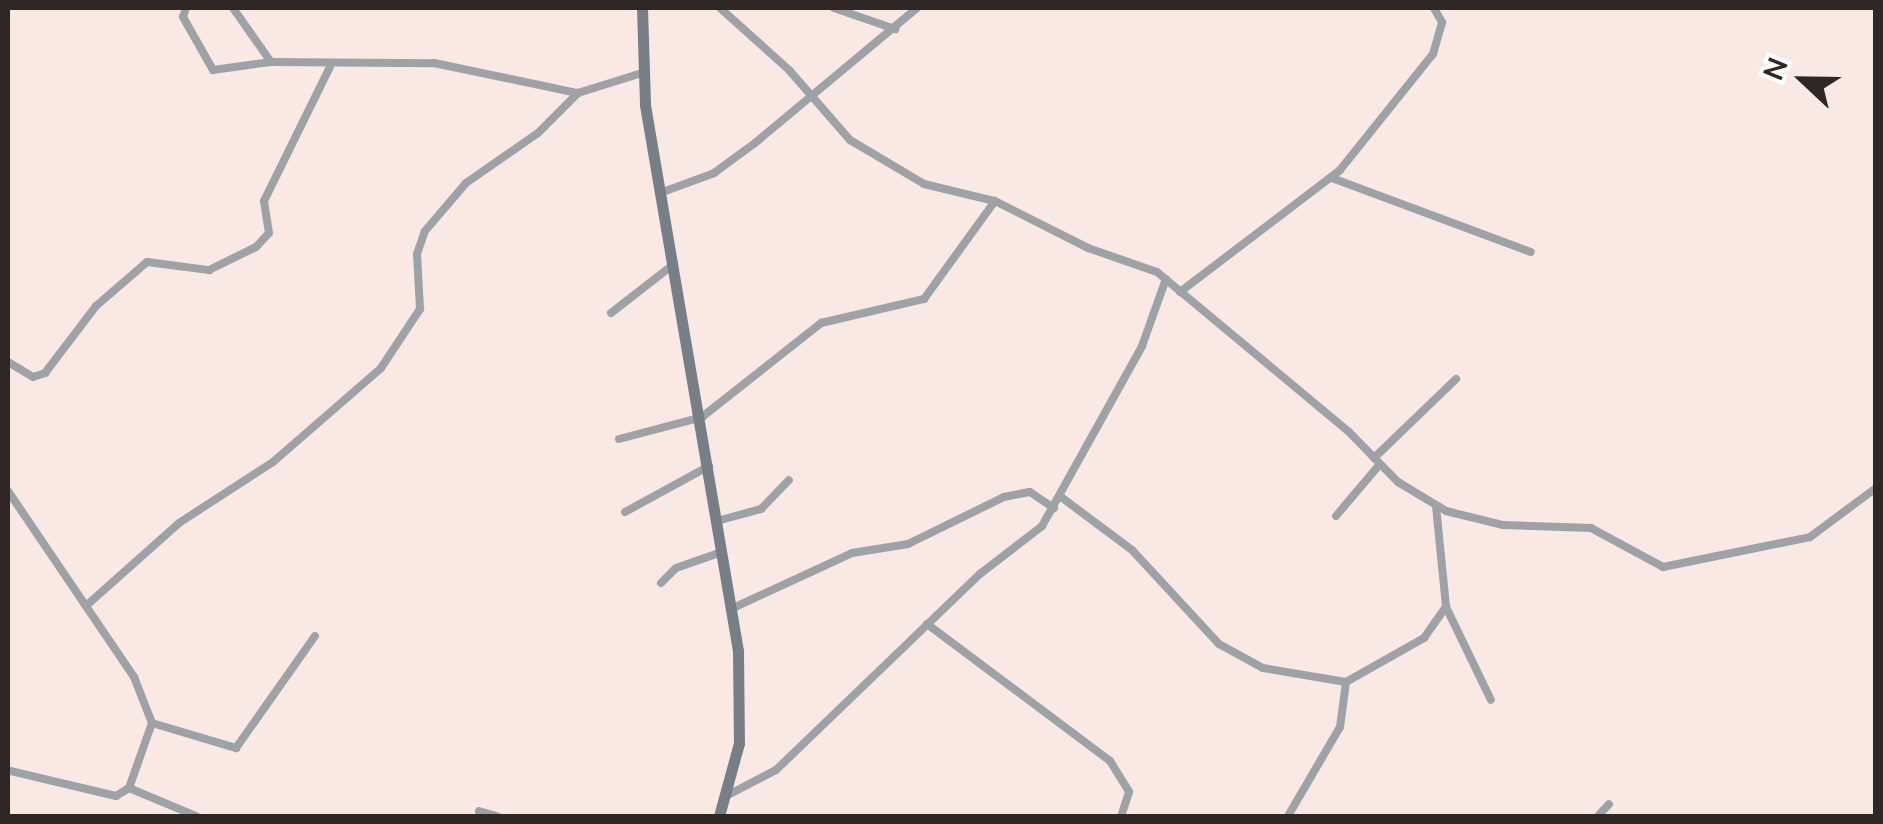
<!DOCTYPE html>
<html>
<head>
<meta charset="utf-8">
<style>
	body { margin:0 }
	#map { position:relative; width:1883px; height:824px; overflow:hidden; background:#fae8e4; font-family:Mulish,sans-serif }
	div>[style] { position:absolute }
	.street>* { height:8px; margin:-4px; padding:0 4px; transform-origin:4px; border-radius:4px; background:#9da2a7 }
	.secondary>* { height:11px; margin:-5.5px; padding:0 5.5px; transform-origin:5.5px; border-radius:5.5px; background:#777e86 }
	span { translate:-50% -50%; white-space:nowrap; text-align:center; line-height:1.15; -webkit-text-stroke:8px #fff; paint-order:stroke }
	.frame { position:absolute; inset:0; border:10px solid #2e2726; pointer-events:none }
	.north { position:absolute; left:1753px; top:30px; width:100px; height:100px; -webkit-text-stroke:8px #fff; paint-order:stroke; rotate:292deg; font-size:28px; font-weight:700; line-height:40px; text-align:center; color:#2e2726 }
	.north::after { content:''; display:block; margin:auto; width:35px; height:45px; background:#2e2726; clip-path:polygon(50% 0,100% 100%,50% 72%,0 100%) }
</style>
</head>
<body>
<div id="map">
	<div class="street">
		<div style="left:186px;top:8px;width:9px;rotate:108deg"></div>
		<div style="left:183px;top:17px;width:61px;rotate:60.5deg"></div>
		<div style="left:213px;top:70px;width:59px;rotate:-7.9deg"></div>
		<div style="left:233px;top:8px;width:66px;rotate:54.9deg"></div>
		<div style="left:271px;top:62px;width:163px;rotate:0.4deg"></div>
		<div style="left:434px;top:63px;width:147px;rotate:11.8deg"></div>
		<div style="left:578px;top:93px;width:67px;rotate:-17.4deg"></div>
		<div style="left:720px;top:8px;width:93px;rotate:41.9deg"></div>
		<div style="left:789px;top:70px;width:93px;rotate:48.9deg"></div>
		<div style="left:850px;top:140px;width:86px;rotate:30.7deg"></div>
		<div style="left:924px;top:184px;width:73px;rotate:13.5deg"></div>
		<div style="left:995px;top:201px;width:104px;rotate:26.8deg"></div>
		<div style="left:1088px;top:248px;width:73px;rotate:19.2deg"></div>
		<div style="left:1157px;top:272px;width:250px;rotate:39.8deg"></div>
		<div style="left:1349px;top:432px;width:70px;rotate:45.6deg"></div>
		<div style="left:1398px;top:482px;width:56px;rotate:31.1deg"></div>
		<div style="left:1446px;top:511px;width:59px;rotate:13.8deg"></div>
		<div style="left:1503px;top:525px;width:88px;rotate:2deg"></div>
		<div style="left:1591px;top:528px;width:82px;rotate:28.4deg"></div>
		<div style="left:1663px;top:567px;width:150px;rotate:-11.5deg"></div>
		<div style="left:1810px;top:537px;width:82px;rotate:-36.6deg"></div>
		<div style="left:834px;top:8px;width:65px;rotate:19deg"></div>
		<div style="left:1332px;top:178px;width:212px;rotate:20.4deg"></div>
		<div style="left:660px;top:193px;width:58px;rotate:-20.3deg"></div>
		<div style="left:714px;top:173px;width:51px;rotate:-36.2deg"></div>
		<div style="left:755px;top:143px;width:211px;rotate:-39.8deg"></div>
		<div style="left:1180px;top:292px;width:201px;rotate:-37.3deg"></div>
		<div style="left:1340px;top:170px;width:149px;rotate:-51.3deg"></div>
		<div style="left:1433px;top:54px;width:33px;rotate:-74deg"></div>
		<div style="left:1442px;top:22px;width:16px;rotate:-120deg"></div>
		<div style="left:611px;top:313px;width:80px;rotate:-37.9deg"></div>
		<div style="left:8px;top:362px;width:29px;rotate:31deg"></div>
		<div style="left:33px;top:377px;width:13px;rotate:-18deg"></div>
		<div style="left:45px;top:373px;width:84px;rotate:-52.7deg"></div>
		<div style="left:96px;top:306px;width:67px;rotate:-40.8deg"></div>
		<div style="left:147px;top:262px;width:63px;rotate:7.4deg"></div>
		<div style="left:209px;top:270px;width:52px;rotate:-26.1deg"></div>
		<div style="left:256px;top:247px;width:19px;rotate:-47deg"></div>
		<div style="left:269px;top:233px;width:32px;rotate:-99deg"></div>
		<div style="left:264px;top:201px;width:149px;rotate:-63.8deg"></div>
		<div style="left:619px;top:439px;width:86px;rotate:-14.8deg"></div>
		<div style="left:702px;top:417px;width:152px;rotate:-38.3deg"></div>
		<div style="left:821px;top:323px;width:106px;rotate:-13.1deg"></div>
		<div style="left:924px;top:299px;width:121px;rotate:-54.1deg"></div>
		<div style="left:1374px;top:458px;width:114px;rotate:-43.9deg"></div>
		<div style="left:8px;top:491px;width:225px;rotate:55.9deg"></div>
		<div style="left:134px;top:677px;width:49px;rotate:68.6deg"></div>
		<div style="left:152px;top:723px;width:69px;rotate:109.5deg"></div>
		<div style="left:129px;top:788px;width:15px;rotate:148deg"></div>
		<div style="left:116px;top:796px;width:109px;rotate:-166.7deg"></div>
		<div style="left:1061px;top:497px;width:89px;rotate:36.7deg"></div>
		<div style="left:1132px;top:550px;width:128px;rotate:47.2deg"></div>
		<div style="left:1219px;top:644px;width:50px;rotate:28.6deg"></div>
		<div style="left:1263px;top:668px;width:84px;rotate:9.6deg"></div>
		<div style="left:1436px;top:506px;width:101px;rotate:84.3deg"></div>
		<div style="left:1446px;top:607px;width:103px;rotate:64.2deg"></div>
		<div style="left:625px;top:512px;width:96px;rotate:-28.7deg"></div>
		<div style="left:1336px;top:516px;width:68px;rotate:-49.8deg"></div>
		<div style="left:717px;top:521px;width:46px;rotate:-15.3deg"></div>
		<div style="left:761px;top:509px;width:40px;rotate:-46deg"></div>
		<div style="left:661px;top:583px;width:21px;rotate:-45deg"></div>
		<div style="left:676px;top:568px;width:49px;rotate:-19.2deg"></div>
		<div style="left:87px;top:605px;width:123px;rotate:-41.7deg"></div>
		<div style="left:179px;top:523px;width:112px;rotate:-33deg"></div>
		<div style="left:273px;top:462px;width:143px;rotate:-41deg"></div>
		<div style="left:381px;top:368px;width:71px;rotate:-56.5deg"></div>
		<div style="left:420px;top:309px;width:55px;rotate:-93.1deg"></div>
		<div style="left:417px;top:254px;width:24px;rotate:-71deg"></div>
		<div style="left:425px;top:231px;width:63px;rotate:-49.5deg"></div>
		<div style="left:466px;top:183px;width:88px;rotate:-34.8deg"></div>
		<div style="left:538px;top:133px;width:57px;rotate:-45deg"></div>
		<div style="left:733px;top:608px;width:131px;rotate:-24.8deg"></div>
		<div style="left:852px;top:553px;width:57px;rotate:-9.1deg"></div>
		<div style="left:908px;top:544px;width:107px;rotate:-26.1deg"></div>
		<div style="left:1004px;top:497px;width:26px;rotate:-11deg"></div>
		<div style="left:1030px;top:492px;width:29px;rotate:34deg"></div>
		<div style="left:927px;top:624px;width:229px;rotate:36.8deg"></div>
		<div style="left:1110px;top:761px;width:36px;rotate:58deg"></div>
		<div style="left:1129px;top:792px;width:25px;rotate:108deg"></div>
		<div style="left:152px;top:723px;width:88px;rotate:16.6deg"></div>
		<div style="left:236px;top:748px;width:137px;rotate:-54.8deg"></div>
		<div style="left:129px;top:788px;width:73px;rotate:22.7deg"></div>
		<div style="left:726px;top:796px;width:56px;rotate:-27.5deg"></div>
		<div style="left:776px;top:770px;width:283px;rotate:-43.9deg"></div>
		<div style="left:980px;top:574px;width:78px;rotate:-37.7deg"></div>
		<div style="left:1042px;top:526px;width:206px;rotate:-60.9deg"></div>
		<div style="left:1142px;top:346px;width:71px;rotate:-70.3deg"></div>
		<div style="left:479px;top:811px;width:19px;rotate:16deg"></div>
		<div style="left:1288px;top:816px;width:103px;rotate:-59.7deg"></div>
		<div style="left:1340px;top:727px;width:45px;rotate:-82.4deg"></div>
		<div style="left:1346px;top:682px;width:90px;rotate:-29.4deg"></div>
		<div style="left:1424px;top:638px;width:38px;rotate:-55deg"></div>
		<div style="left:1598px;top:816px;width:16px;rotate:-47deg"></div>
	</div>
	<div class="secondary">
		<div style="left:642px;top:8px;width:97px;rotate:88.2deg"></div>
		<div style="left:645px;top:105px;width:554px;rotate:80.33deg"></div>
		<div style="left:738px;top:651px;width:92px;rotate:89.4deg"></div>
		<div style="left:739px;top:743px;width:76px;rotate:105.3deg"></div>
	</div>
	<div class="frame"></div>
	<div class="north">N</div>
</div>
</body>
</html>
